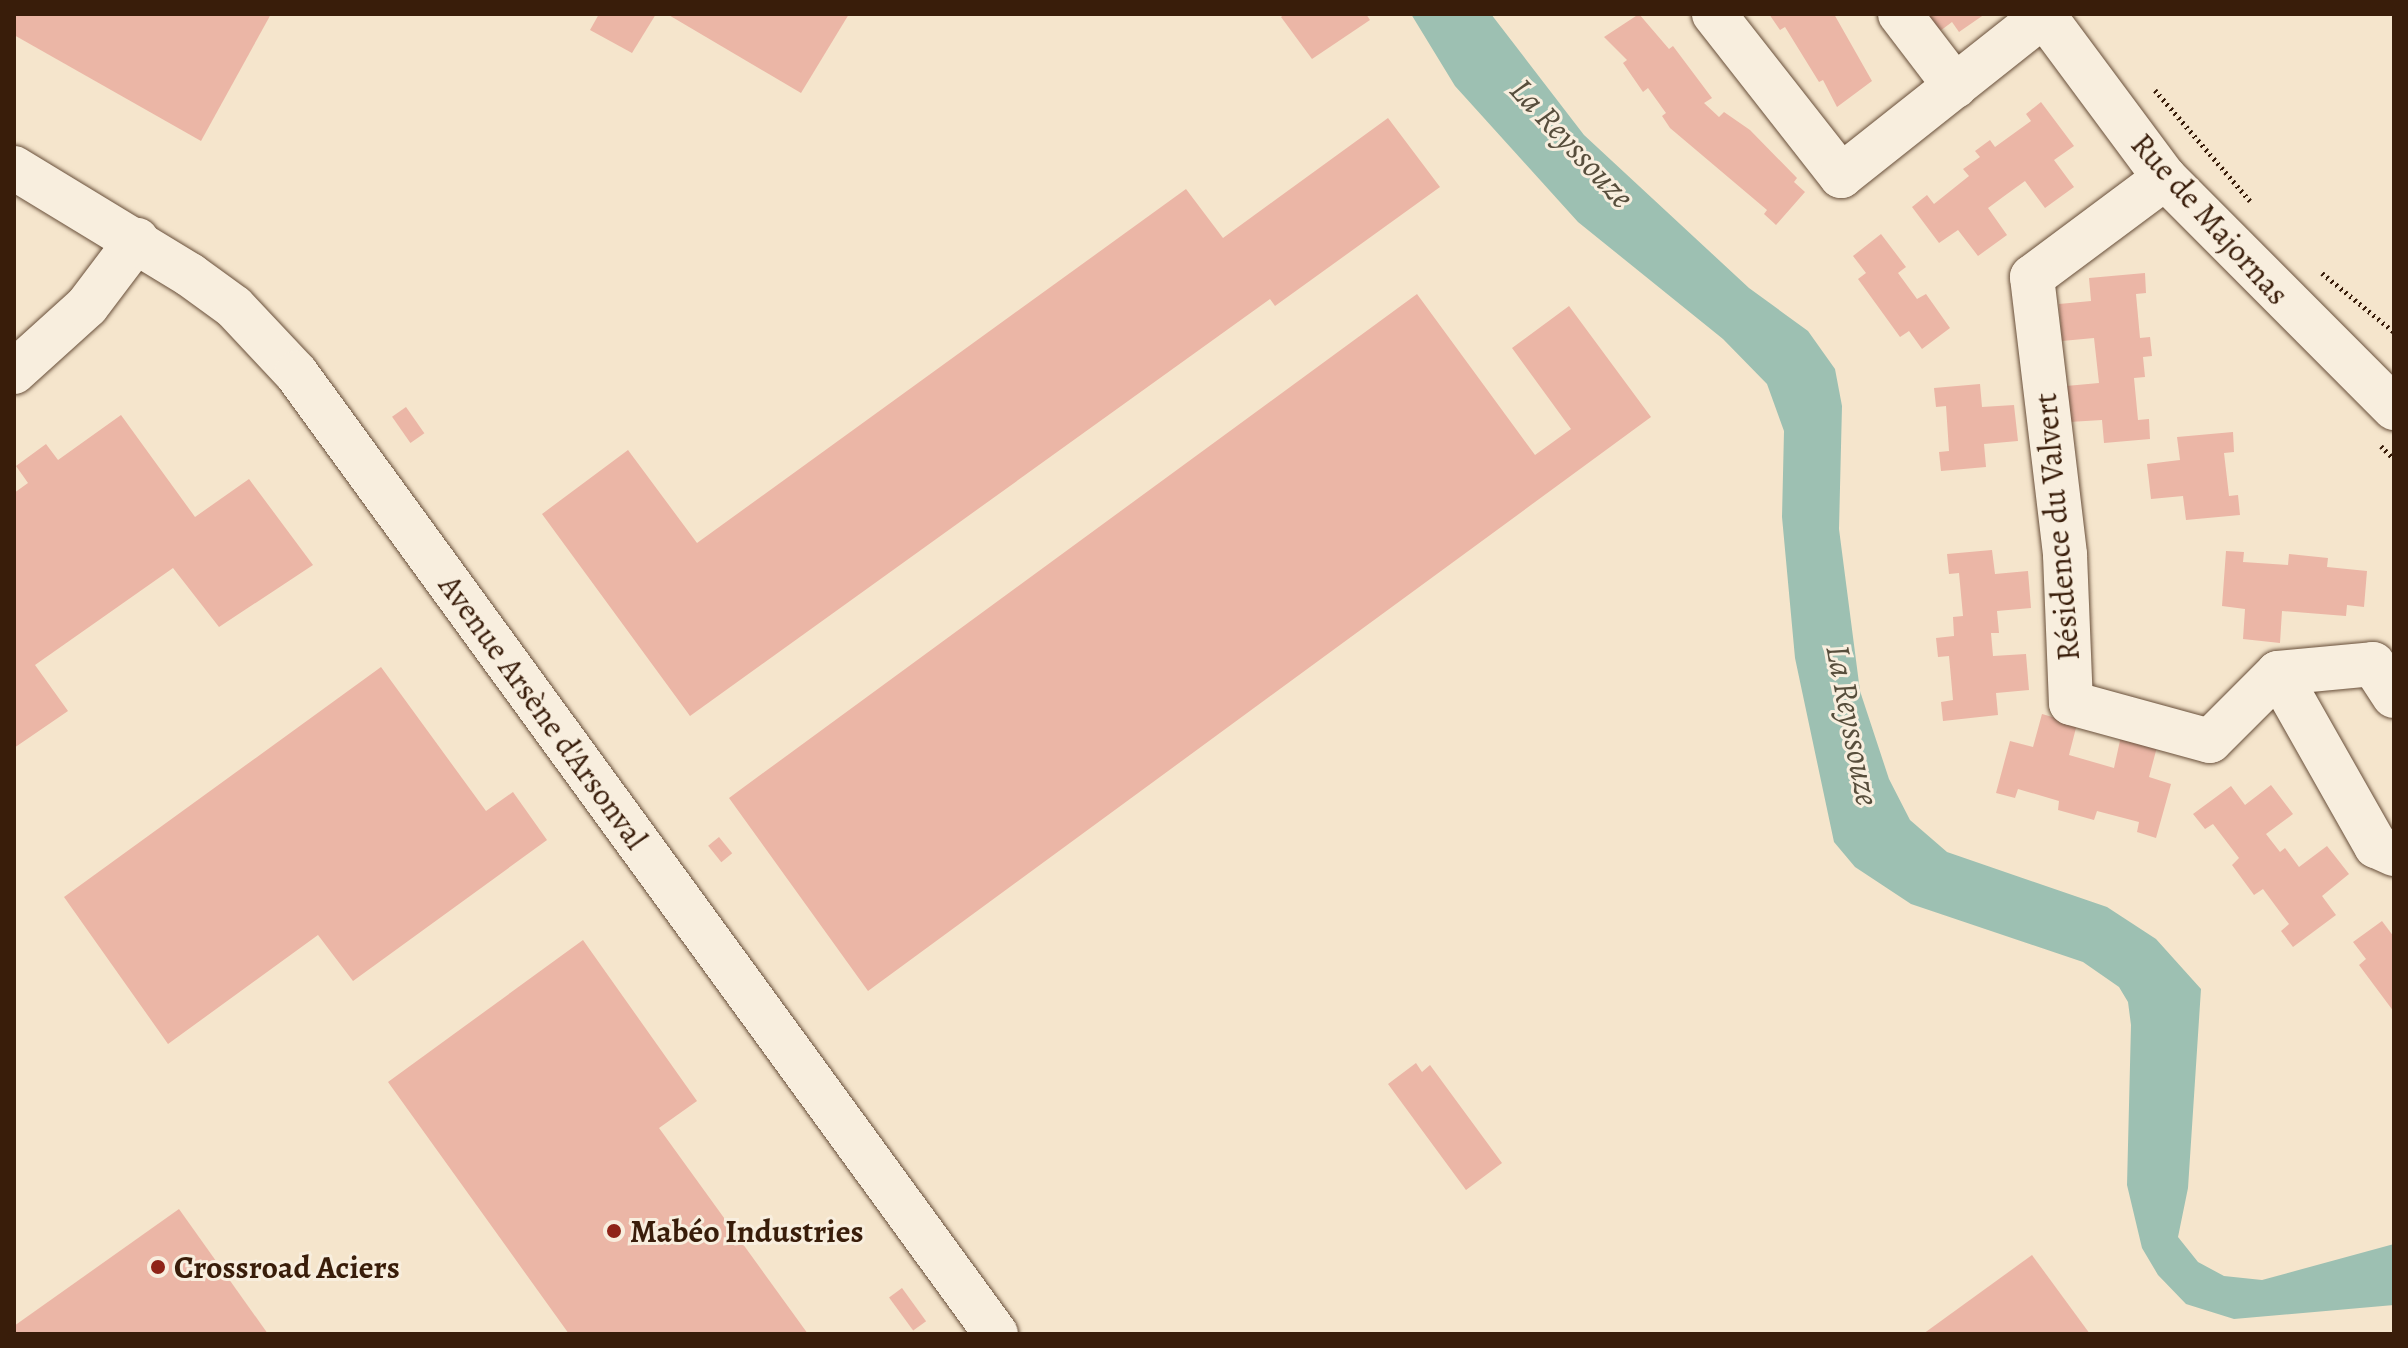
<!DOCTYPE html>
<html>
<head>
<meta charset="utf-8">
<style>
	body { margin:0 }
	#map { position:relative; width:2408px; height:1348px; overflow:hidden; background:#f5e5cc; font-family:Alegreya,serif }
	div>[style] { position:absolute }
	.water>* { inset:0; background:#9dc0b2 }
	.building>* { inset:0; background:#ebb6a6; transform-origin:0 0 }
	.path>* { height:5px; margin-top:-2.5px; transform-origin:0; background:repeating-linear-gradient(90deg,#391d0a 0 2px,transparent 0 6px) }
	.roads { filter:drop-shadow(0 0 2px #684f3a) drop-shadow(0 0 2px #684f3a) }
	.minor>* { height:44px; margin:-22px; padding:0 22px; transform-origin:22px; border-radius:22px; background:#f8eede }
	.tertiary>* { height:44px; margin:-22px; padding:0 22px; transform-origin:22px; border-radius:22px; background:#f8eede }
	.dots>* { width:22px; height:22px; translate:-50% -50%; box-sizing:border-box; border:4px solid #f8eede; border-radius:50% }
	span { translate:-50% -50%; white-space:nowrap; text-align:center; line-height:1.15; -webkit-text-stroke:6px #f8eede; paint-order:stroke }
	.street-label { font-size:32px; color:#391d0a }
	.poi-label { font-size:32px; color:#391d0a; font-weight:700 }
	.left { translate:0 -50%; text-align:left }
	.water-label { font-size:34px; color:#574e3c; font-style:italic }
	.frame { position:absolute; inset:0; border:16px solid #391d0a; pointer-events:none }
</style>
</head>
<body>
<div id="map">
	<div class="water">
		<div style="clip-path:polygon(1411px 14px,1491px 14px,1584px 135px,1749px 288px,1808px 331px,1835px 369px,1842px 406px,1839px 529px,1860px 691px,1889px 779px,1910px 820px,1947px 852px,2107px 907px,2156px 939px,2201px 989px,2188px 1188px,2178px 1237px,2198px 1262px,2224px 1276px,2262px 1280px,2394px 1244px,2394px 1305px,2234px 1319px,2186px 1304px,2158px 1275px,2142px 1248px,2127px 1185px,2131px 1025px,2128px 1002px,2119px 987px,2083px 962px,1911px 904px,1855px 867px,1834px 842px,1795px 658px,1782px 517px,1784px 431px,1767px 384px,1723px 339px,1578px 222px,1455px 86px)"></div>
	</div>
	<div class="building">
		<div style="clip-path:polygon(14px 14px,271px 14px,201px 141px,14px 35px)"></div>
		<div style="clip-path:polygon(599px 14px,656px 14px,632px 53px,590px 30px)"></div>
		<div style="clip-path:polygon(667px 14px,849px 14px,801px 93px)"></div>
		<div style="clip-path:polygon(1285px 14px,1366px 14px,1370px 20px,1312px 59px,1281px 17px)"></div>
		<div style="clip-path:polygon(1639px 14px,1669px 49px,1673px 46px,1712px 98px,1704px 103px,1719px 117px,1724px 112px,1750px 130px,1797px 178px,1794px 182px,1805px 192px,1776px 225px,1764px 214px,1767px 210px,1670px 128px,1662px 116px,1666px 113px,1648px 88px,1643px 92px,1623px 63px,1627px 60px,1604px 37px)"></div>
		<div style="clip-path:polygon(1769px 14px,1834px 14px,1872px 81px,1837px 107px,1823px 80px,1819px 82px,1785px 27px,1780px 30px)"></div>
		<div style="clip-path:polygon(1921px 14px,1985px 14px,1959px 32px,1952px 22px,1940px 31px)"></div>
		<div style="clip-path:polygon(2041px 102px,2074px 146px,2054px 160px,2074px 187px,2045px 208px,2025px 181px,2007px 194px,1988px 208px,2007px 235px,1978px 256px,1958px 230px,1939px 243px,1912px 207px,1927px 195px,1934px 204px,1969px 176px,1963px 169px,1980px 157px,1975px 151px,1990px 140px,1995px 147px,2031px 121px,2026px 114px)"></div>
		<div style="clip-path:polygon(1388px 118px,1440px 187px,1275px 306px,1270px 299px,690px 716px,542px 514px,628px 450px,697px 543px,1186px 189px,1223px 238px)"></div>
		<div style="clip-path:polygon(1881px 234px,1906px 267px,1898px 273px,1917px 299px,1926px 294px,1950px 328px,1922px 349px,1909px 331px,1900px 337px,1858px 279px,1866px 273px,1853px 256px)"></div>
		<div style="clip-path:polygon(2145px 273px,2146px 293px,2136px 294px,2140px 338px,2150px 337px,2152px 356px,2143px 357px,2145px 377px,2134px 378px,2138px 420px,2149px 419px,2150px 439px,2104px 443px,2102px 420px,2069px 422px,2066px 386px,2099px 383px,2094px 338px,2062px 341px,2059px 304px,2091px 301px,2089px 278px)"></div>
		<div style="clip-path:polygon(1417px 294px,1535px 455px,1571px 429px,1512px 348px,1569px 306px,1651px 417px,868px 991px,729px 798px)"></div>
		<div style="clip-path:polygon(1980px 384px,1982px 407px,2014px 405px,2018px 441px,1984px 444px,1986px 467px,1941px 471px,1939px 452px,1949px 451px,1946px 406px,1936px 407px,1934px 388px)"></div>
		<div style="left:406px;top:407px;width:32px;height:17px;rotate:55deg"></div>
		<div style="clip-path:polygon(121px 415px,195px 517px,249px 479px,313px 565px,219px 627px,173px 568px,35px 665px,68px 711px,14px 748px,14px 493px,28px 483px,16px 466px,46px 444px,58px 460px)"></div>
		<div style="clip-path:polygon(2233px 432px,2234px 452px,2224px 453px,2229px 496px,2238px 495px,2240px 515px,2186px 520px,2183px 496px,2151px 499px,2147px 464px,2180px 460px,2177px 437px)"></div>
		<div style="clip-path:polygon(1992px 550px,1995px 574px,2028px 571px,2031px 608px,1997px 611px,1999px 633px,1991px 633px,1993px 656px,2026px 654px,2029px 690px,1996px 693px,1998px 715px,1943px 721px,1941px 702px,1953px 700px,1949px 656px,1938px 657px,1936px 638px,1954px 636px,1953px 617px,1963px 616px,1959px 573px,1949px 574px,1947px 554px)"></div>
		<div style="clip-path:polygon(2226px 551px,2244px 552px,2243px 562px,2288px 565px,2289px 554px,2328px 558px,2327px 567px,2367px 571px,2364px 607px,2347px 605px,2346px 616px,2282px 611px,2280px 643px,2243px 639px,2245px 609px,2222px 606px)"></div>
		<div style="clip-path:polygon(381px 667px,486px 811px,513px 792px,547px 840px,353px 981px,318px 935px,168px 1044px,64px 897px)"></div>
		<div style="clip-path:polygon(2042px 714px,2077px 724px,2069px 755px,2114px 768px,2121px 736px,2157px 747px,2149px 777px,2171px 784px,2156px 838px,2137px 832px,2139px 822px,2097px 811px,2094px 820px,2058px 810px,2059px 801px,2018px 789px,2015px 798px,1996px 793px,2010px 741px,2033px 747px)"></div>
		<div style="clip-path:polygon(2271px 785px,2293px 814px,2266px 834px,2280px 852px,2285px 848px,2299px 867px,2327px 846px,2349px 874px,2322px 896px,2336px 915px,2293px 947px,2281px 931px,2289px 924px,2263px 889px,2254px 895px,2232px 865px,2239px 858px,2213px 824px,2205px 829px,2193px 814px,2231px 786px,2245px 805px)"></div>
		<div style="left:719px;top:837px;width:21px;height:14px;rotate:51deg"></div>
		<div style="clip-path:polygon(2382px 921px,2394px 937px,2394px 1012px,2359px 965px,2366px 959px,2353px 942px)"></div>
		<div style="clip-path:polygon(583px 940px,697px 1101px,659px 1128px,808px 1334px,569px 1334px,388px 1082px)"></div>
		<div style="clip-path:polygon(1416px 1063px,1422px 1072px,1430px 1065px,1502px 1163px,1466px 1190px,1388px 1084px)"></div>
		<div style="clip-path:polygon(179px 1209px,268px 1334px,14px 1334px,14px 1326px)"></div>
		<div style="clip-path:polygon(2032px 1255px,2090px 1334px,1923px 1334px)"></div>
		<div style="left:902px;top:1288px;width:41px;height:16px;rotate:54deg"></div>
	</div>
	<div class="path">
		<div style="left:2155px;top:90px;width:146px;rotate:49.4deg"></div>
		<div style="left:2322px;top:273px;width:93px;rotate:39.3deg"></div>
		<div style="left:2381px;top:446px;width:18px;rotate:45deg"></div>
	</div>
	<div class="roads">
		<div class="minor">
			<div style="left:1714px;top:14px;width:206px;rotate:51.9deg"></div>
			<div style="left:1841px;top:176px;width:259px;rotate:-38.4deg"></div>
			<div style="left:1900px;top:14px;width:91px;rotate:52.6deg"></div>
			<div style="left:2043px;top:14px;width:204px;rotate:53.4deg"></div>
			<div style="left:2165px;top:178px;width:325px;rotate:45.1deg"></div>
			<div style="left:2165px;top:178px;width:166px;rotate:143.3deg"></div>
			<div style="left:2032px;top:277px;width:280px;rotate:83.2deg"></div>
			<div style="left:2065px;top:555px;width:148px;rotate:87.7deg"></div>
			<div style="left:2071px;top:703px;width:144px;rotate:15.3deg"></div>
			<div style="left:2210px;top:741px;width:96px;rotate:-45deg"></div>
			<div style="left:2278px;top:673px;width:95px;rotate:-5.4deg"></div>
			<div style="left:2373px;top:664px;width:38px;rotate:57deg"></div>
			<div style="left:14px;top:372px;width:98px;rotate:-42.1deg"></div>
			<div style="left:87px;top:306px;width:83px;rotate:-52.9deg"></div>
			<div style="left:2278px;top:673px;width:199px;rotate:60.5deg"></div>
			<div style="left:2376px;top:846px;width:20px;rotate:24deg"></div>
		</div>
		<div class="tertiary">
			<div style="left:14px;top:168px;width:206px;rotate:31.3deg"></div>
			<div style="left:190px;top:275px;width:54px;rotate:36deg"></div>
			<div style="left:234px;top:307px;width:91px;rotate:46.8deg"></div>
			<div style="left:296px;top:373px;width:1189px;rotate:53.93deg"></div>
		</div>
	</div>
	<div class="dots">
		<div style="left:614px;top:1231px;background:#8f2418"></div>
		<div style="left:158px;top:1267px;background:#8f2418"></div>
	</div>
	<div class="street-label">
		<span style="left:2210px;top:219px;rotate:48deg">Rue de Majornas</span>
		<span style="left:2057px;top:527px;rotate:-95deg">Résidence du Valvert</span>
		<span style="left:543px;top:712px;rotate:54deg">Avenue Arsène d'Arsonval</span>
	</div>
	<div class="poi-label">
		<span class="left" style="left:630px;top:1231px">Mabéo Industries</span>
		<span class="left" style="left:174px;top:1267px">Crossroad Aciers</span>
	</div>
	<div class="water-label">
		<span style="left:1572px;top:143px;rotate:47deg">La Reyssouze</span>
		<span style="left:1853px;top:725px;rotate:79deg">La Reyssouze</span>
	</div>
	<div class="frame"></div>
</div>
</body>
</html>
